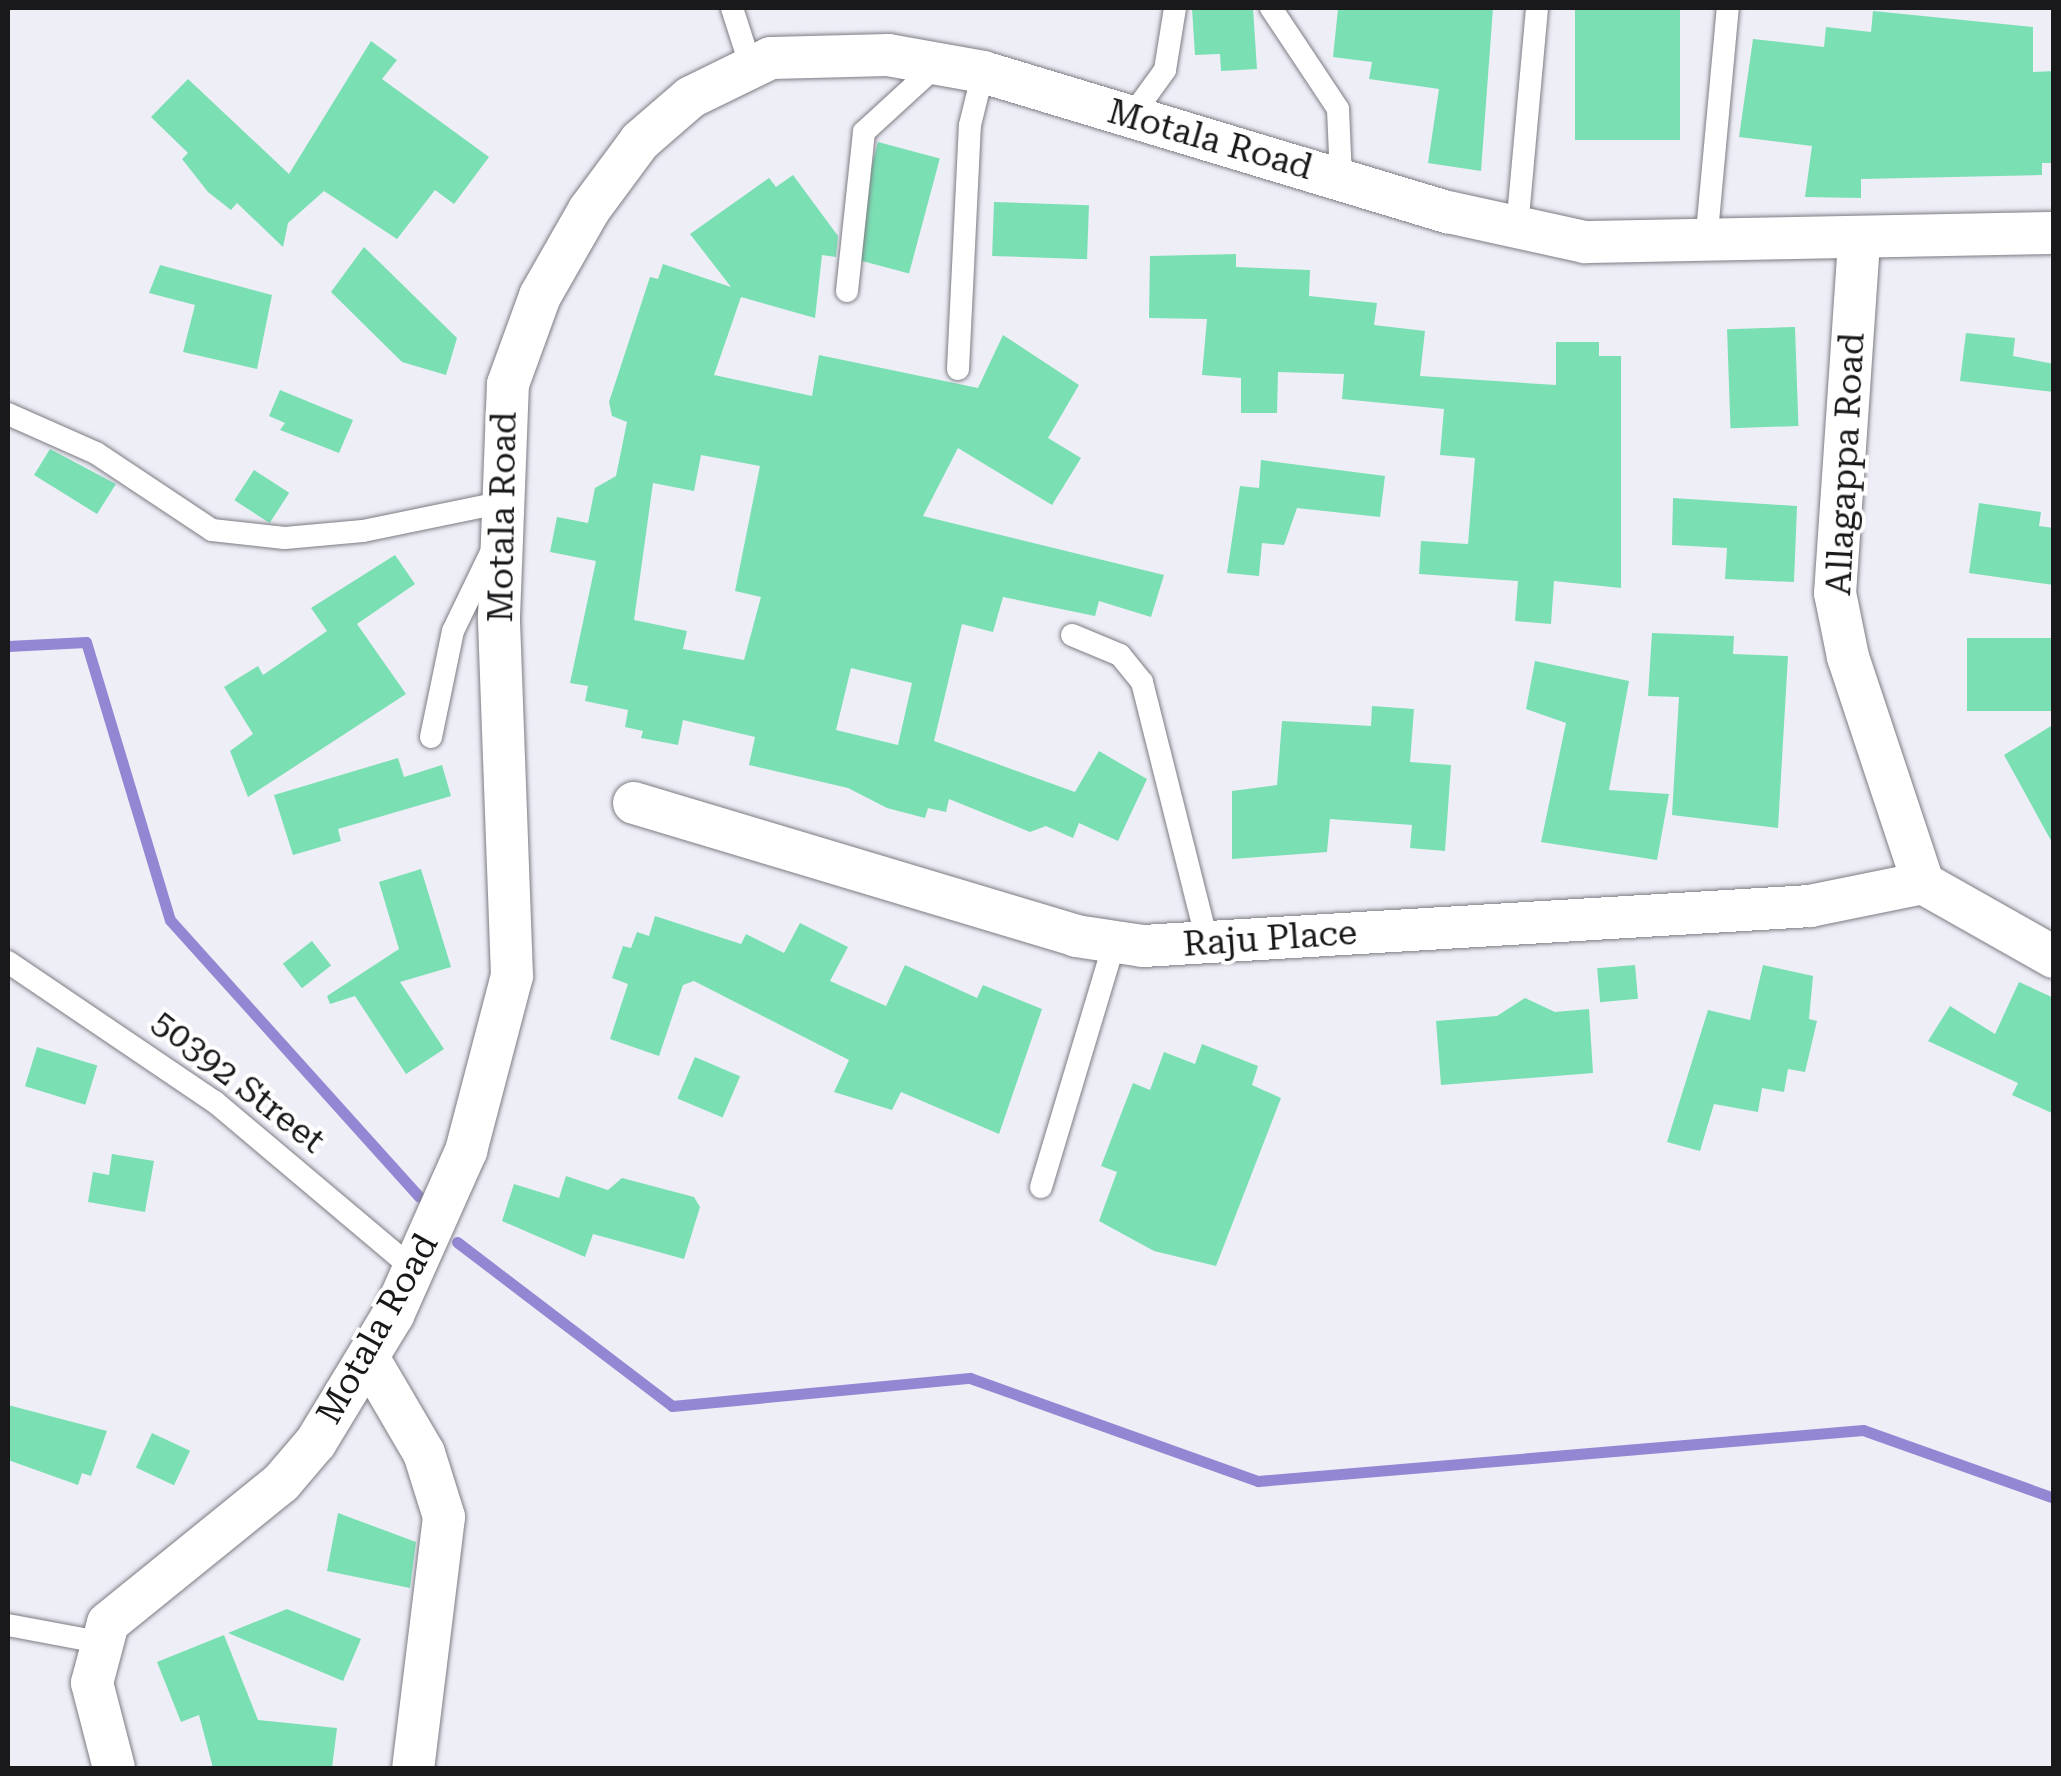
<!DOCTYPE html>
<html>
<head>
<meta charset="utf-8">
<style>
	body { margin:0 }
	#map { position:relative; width:2061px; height:1776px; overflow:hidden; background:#eeeef7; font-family:"Roboto Serif",serif }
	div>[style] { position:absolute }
	.stream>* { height:11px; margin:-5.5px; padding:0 5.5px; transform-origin:5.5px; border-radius:5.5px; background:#9387d4 }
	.building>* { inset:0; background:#7bdfb4; transform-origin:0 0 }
	.roads { filter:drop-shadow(0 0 2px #7d7c84) drop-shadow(0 0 2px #7d7c84) }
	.lane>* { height:22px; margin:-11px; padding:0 11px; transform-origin:11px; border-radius:11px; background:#fff }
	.street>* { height:42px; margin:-21px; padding:0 21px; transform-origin:21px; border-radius:21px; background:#fff }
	span { translate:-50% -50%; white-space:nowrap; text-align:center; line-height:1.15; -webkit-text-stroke:8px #fff; paint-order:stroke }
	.street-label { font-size:35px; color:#19191c }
	.frame { position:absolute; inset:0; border:10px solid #19191c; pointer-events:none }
</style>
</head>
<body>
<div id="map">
	<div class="stream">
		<div style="left:8px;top:646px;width:78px;rotate:-2.9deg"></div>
		<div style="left:86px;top:642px;width:290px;rotate:73.2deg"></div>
		<div style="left:170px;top:920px;width:372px;rotate:48deg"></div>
		<div style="left:457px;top:1242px;width:270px;rotate:37.3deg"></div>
		<div style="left:672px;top:1406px;width:299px;rotate:-5.4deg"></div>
		<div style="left:970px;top:1378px;width:306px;rotate:19.7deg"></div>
		<div style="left:1258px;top:1481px;width:607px;rotate:-4.82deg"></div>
		<div style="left:1863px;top:1430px;width:203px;rotate:19.6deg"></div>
	</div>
	<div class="building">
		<div style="clip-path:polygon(1192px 8px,1253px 8px,1257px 69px,1221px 71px,1220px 54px,1195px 55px)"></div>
		<div style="clip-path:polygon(1382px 8px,1493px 8px,1481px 171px,1428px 163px,1439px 89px,1369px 79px,1372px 62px,1333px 57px,1338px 9px)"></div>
		<div style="left:1575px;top:8px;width:105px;height:132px"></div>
		<div style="clip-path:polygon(1873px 11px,2033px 27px,2033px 72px,2054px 71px,2054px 163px,2042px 163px,2042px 175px,1861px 179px,1861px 198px,1805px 197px,1812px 146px,1739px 137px,1753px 39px,1824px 47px,1826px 27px,1871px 32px)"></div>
		<div style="clip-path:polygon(371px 41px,397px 60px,382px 79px,489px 157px,454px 204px,435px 190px,397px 239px,324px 191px,288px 223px,283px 247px,237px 203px,231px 210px,208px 192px,182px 159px,188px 153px,151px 117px,188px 79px,289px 174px)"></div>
		<div style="left:878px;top:142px;width:64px;height:119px;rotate:15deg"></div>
		<div style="clip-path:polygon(evenodd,793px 175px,838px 236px,836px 257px,822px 255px,815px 318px,741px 297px,714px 375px,812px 396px,819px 355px,978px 388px,1003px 335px,1079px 385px,1048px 438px,1081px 458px,1052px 505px,958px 448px,923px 516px,1164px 575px,1151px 617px,1099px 601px,1095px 616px,1003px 597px,993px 632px,962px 624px,934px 741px,1075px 792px,1099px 751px,1147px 779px,1118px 841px,1079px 823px,1073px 838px,1046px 826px,1030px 832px,949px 799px,946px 812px,928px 808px,925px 818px,887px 808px,848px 788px,749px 765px,755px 737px,683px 720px,678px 745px,641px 738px,643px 731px,625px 727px,628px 710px,585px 701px,588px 686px,570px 683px,596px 561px,550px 552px,557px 517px,588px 523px,595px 488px,616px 476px,627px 422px,612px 416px,609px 402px,650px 277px,658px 279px,663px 264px,731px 287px,690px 234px,769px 178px,776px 187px,793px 175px,701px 455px,760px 466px,735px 591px,761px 597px,744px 660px,683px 649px,687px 631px,634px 620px,653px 483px,694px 491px,701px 455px,793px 175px,851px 668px,912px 683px,898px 745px,836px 730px,851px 668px)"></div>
		<div style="left:994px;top:202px;width:95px;height:54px;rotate:2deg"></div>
		<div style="clip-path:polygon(364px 247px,457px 338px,446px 375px,402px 362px,331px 292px)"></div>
		<div style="clip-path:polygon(1236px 254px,1236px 267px,1310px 270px,1309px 296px,1377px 303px,1374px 325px,1425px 331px,1420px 376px,1556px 385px,1556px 342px,1599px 342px,1599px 356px,1621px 356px,1621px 588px,1554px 581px,1551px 624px,1515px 621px,1518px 581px,1419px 574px,1421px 541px,1468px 544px,1475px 458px,1440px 455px,1444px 409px,1342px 399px,1344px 374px,1278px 372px,1277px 413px,1241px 413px,1241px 378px,1202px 375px,1207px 319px,1149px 318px,1150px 256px)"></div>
		<div style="clip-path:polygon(160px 265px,272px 295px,257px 369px,183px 352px,195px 305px,149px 293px)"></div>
		<div style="left:1795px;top:327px;width:99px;height:68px;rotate:88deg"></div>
		<div style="clip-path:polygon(1966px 333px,2015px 338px,2013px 356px,2054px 364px,2054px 392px,1960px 381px)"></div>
		<div style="clip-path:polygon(280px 390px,353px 420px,339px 453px,280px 430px,285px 423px,269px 416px)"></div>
		<div style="clip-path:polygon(50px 449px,116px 484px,97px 514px,34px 475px)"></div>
		<div style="clip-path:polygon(1261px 460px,1385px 476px,1380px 517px,1297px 508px,1284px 545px,1262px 543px,1259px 576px,1227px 573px,1240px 486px,1259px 488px)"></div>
		<div style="left:254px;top:470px;width:42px;height:36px;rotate:33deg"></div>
		<div style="clip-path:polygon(1673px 498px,1797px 506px,1794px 582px,1725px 579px,1727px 548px,1672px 545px)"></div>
		<div style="clip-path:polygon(1979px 503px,2041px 512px,2039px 526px,2054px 528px,2054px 585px,1969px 573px)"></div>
		<div style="clip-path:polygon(395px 555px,415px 584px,357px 624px,406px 694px,248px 797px,230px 751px,253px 734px,224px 687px,258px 666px,263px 675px,327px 631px,311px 608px)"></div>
		<div style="clip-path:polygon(1652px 633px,1734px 636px,1733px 654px,1788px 656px,1778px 828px,1672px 815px,1679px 697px,1648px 696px)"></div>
		<div style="left:2053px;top:638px;width:73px;height:86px;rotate:90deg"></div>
		<div style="clip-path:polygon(1535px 661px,1629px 681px,1609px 790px,1669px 794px,1657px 860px,1541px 842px,1566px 723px,1526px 709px)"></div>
		<div style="clip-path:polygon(1372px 706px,1414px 709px,1410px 762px,1451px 765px,1445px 851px,1410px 848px,1412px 825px,1330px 819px,1327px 852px,1232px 859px,1232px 791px,1277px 785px,1282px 721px,1371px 726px)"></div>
		<div style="clip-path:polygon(2054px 724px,2054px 846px,2004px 755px)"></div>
		<div style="clip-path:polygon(398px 758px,404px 777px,442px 765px,451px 796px,338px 829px,341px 841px,293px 855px,274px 795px)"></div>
		<div style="clip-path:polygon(421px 869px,451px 967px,400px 982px,444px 1049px,406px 1074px,355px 996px,330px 1004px,327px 996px,399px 949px,379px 882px)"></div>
		<div style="clip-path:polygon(655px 916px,741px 944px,746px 934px,784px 953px,800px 923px,848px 947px,830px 981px,886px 1006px,905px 965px,977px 998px,983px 985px,1042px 1009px,999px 1134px,901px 1092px,892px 1110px,834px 1092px,849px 1060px,694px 981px,683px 985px,659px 1056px,610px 1039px,628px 984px,612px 978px,623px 946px,631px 948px,637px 932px,649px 936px)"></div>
		<div style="left:312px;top:941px;width:31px;height:37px;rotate:52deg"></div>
		<div style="left:1635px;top:965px;width:34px;height:38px;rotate:85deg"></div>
		<div style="clip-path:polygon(1763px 965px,1813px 976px,1809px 1019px,1817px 1021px,1805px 1072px,1788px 1069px,1784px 1092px,1762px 1088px,1758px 1112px,1714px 1104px,1700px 1151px,1667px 1142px,1708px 1010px,1750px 1020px)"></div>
		<div style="clip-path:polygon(2019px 982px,2054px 998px,2054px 1114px,2012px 1095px,2018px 1083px,1928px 1041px,1950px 1006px,1995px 1034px)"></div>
		<div style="clip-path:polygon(1525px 998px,1555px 1012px,1589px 1009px,1593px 1073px,1441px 1085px,1436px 1021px,1497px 1016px)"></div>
		<div style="clip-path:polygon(1202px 1044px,1258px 1066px,1252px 1085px,1281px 1098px,1216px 1266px,1154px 1251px,1099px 1221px,1117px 1172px,1101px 1166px,1133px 1083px,1150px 1090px,1164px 1052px,1195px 1064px)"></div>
		<div style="left:37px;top:1047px;width:63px;height:41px;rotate:17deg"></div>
		<div style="left:695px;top:1057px;width:49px;height:45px;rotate:23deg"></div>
		<div style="clip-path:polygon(112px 1154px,154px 1161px,145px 1212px,88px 1202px,93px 1172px,109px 1175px)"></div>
		<div style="clip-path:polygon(566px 1176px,608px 1190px,622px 1178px,694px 1197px,700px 1207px,684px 1259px,593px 1234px,585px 1257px,502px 1221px,514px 1184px,559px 1198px)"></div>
		<div style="clip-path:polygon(8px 1405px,107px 1431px,91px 1476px,82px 1473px,78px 1485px,8px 1460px)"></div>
		<div style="left:152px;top:1433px;width:42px;height:38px;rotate:25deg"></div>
		<div style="clip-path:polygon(338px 1513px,416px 1542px,410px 1588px,327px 1571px)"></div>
		<div style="clip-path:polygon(287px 1609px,361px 1639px,343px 1681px,228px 1633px)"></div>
		<div style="clip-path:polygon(224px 1635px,258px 1720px,337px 1728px,332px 1768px,213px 1768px,199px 1715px,181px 1722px,157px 1662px)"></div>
	</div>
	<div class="roads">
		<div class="lane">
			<div style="left:732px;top:8px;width:59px;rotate:72.2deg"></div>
			<div style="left:1271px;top:8px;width:121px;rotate:56.4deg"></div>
			<div style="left:1338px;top:109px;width:70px;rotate:87.5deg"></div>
			<div style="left:1131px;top:117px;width:58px;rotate:-54.1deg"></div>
			<div style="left:1165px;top:70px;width:63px;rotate:-80.8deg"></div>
			<div style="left:1517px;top:228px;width:221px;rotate:-84.8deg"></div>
			<div style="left:1706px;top:243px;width:236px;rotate:-84.7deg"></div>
			<div style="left:847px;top:291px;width:160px;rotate:-83.9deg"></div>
			<div style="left:864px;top:132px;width:99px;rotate:-42.5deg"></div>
			<div style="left:958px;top:369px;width:244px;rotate:-87.2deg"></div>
			<div style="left:970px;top:125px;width:55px;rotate:-76.2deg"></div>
			<div style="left:8px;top:414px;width:96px;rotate:23.9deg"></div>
			<div style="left:96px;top:453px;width:139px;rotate:33.6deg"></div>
			<div style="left:212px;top:530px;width:73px;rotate:6.3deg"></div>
			<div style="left:285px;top:538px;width:78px;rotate:-5.1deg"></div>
			<div style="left:363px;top:531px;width:139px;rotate:-11.6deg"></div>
			<div style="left:1072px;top:635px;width:52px;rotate:22.6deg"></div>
			<div style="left:1120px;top:655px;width:35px;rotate:51deg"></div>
			<div style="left:1142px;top:682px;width:270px;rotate:75.9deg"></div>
			<div style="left:431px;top:737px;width:108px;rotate:-78.3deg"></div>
			<div style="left:453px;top:631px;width:97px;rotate:-64.2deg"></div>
			<div style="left:8px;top:962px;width:250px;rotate:34.1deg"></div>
			<div style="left:215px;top:1102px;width:263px;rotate:40.1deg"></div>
			<div style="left:1041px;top:1187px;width:255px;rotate:-73.3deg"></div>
			<div style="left:8px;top:1625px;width:93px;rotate:10.6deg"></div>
		</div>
		<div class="street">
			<div style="left:1859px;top:242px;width:352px;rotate:93.9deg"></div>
			<div style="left:1835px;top:593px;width:65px;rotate:78.5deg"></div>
			<div style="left:1848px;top:657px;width:238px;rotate:71.6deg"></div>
			<div style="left:1923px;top:883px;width:150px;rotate:29.5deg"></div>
			<div style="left:634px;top:803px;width:462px;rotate:16.7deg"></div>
			<div style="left:1076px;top:936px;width:68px;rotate:8.5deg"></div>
			<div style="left:1143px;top:946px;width:668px;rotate:-3.43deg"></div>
			<div style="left:1810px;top:906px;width:115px;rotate:-11.5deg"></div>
			<div style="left:369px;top:1359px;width:109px;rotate:59.7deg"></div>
			<div style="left:424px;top:1453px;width:67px;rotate:72.6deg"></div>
			<div style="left:444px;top:1517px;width:253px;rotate:97deg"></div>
			<div style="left:114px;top:1768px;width:88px;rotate:-104.5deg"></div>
			<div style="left:92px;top:1683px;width:62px;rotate:-75.1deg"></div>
			<div style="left:108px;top:1623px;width:223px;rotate:-39deg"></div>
			<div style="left:281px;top:1483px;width:54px;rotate:-49.5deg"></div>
			<div style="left:316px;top:1442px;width:149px;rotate:-58.8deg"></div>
			<div style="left:393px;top:1315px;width:180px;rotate:-66deg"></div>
			<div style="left:466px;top:1151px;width:181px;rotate:-75.3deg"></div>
			<div style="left:512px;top:976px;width:359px;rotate:-92.1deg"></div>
			<div style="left:499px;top:617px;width:233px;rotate:-87.8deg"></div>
			<div style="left:508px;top:384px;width:94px;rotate:-70deg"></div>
			<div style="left:540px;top:296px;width:99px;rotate:-60.3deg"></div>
			<div style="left:589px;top:210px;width:86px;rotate:-53.5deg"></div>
			<div style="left:640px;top:141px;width:67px;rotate:-40.8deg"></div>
			<div style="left:691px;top:97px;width:89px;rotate:-26deg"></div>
			<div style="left:771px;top:58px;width:117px;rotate:-1.5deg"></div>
			<div style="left:888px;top:55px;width:97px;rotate:10.1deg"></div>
			<div style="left:983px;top:72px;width:486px;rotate:16.8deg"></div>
			<div style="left:1448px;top:212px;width:140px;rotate:12.4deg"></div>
			<div style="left:1585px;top:242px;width:469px;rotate:-1.1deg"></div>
		</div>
	</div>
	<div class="street-label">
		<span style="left:1210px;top:140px;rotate:16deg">Motala Road</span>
		<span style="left:1846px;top:464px;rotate:-87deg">Allagappa Road</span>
		<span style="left:503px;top:517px;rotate:-89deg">Motala Road</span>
		<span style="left:1270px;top:939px;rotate:-4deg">Raju Place</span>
		<span style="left:238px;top:1082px;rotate:38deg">50392 Street</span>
		<span style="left:378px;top:1329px;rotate:-61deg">Motala Road</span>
	</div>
	<div class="frame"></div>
</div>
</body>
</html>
